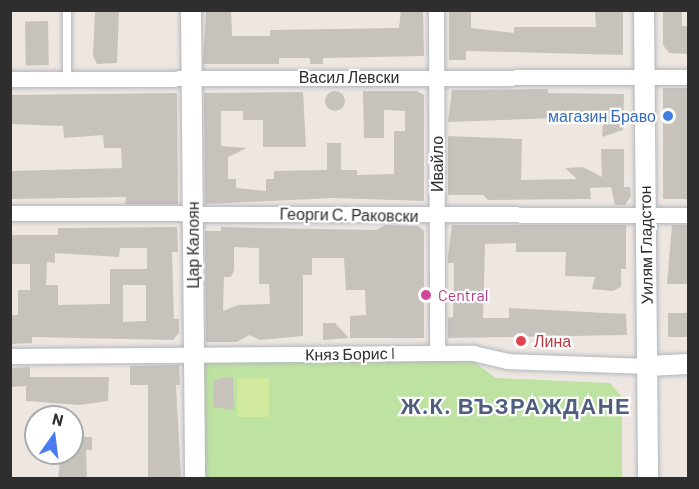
<!DOCTYPE html>
<html>
<head>
<meta charset="utf-8">
<style>
	body { margin:0 }
	#map { position:relative; width:699px; height:489px; overflow:hidden; background:#eee7e1; font-family:Barlow,sans-serif }
	div>[style] { position:absolute }
	.green>* { inset:0; background:#bee2a1 }
	.pitch>* { inset:0; background:#d1e99d; transform-origin:0 0 }
	.building>* { inset:0; background:#c7c2bc; transform-origin:0 0 }
	.round { border-radius:50% }
	.roads { filter:drop-shadow(0 0 2px #b2b5bd) drop-shadow(0 0 2px #b2b5bd) }
	.service>* { height:8px; margin:-4px; padding:0 4px; transform-origin:4px; border-radius:4px; background:#fff }
	.minor>* { height:15px; margin:-7.5px; padding:0 7.5px; transform-origin:7.5px; border-radius:7.5px; background:#fff }
	.tertiary>* { height:20px; margin:-10px; padding:0 10px; transform-origin:10px; border-radius:10px; background:#fff }
	.dots>* { width:16px; height:16px; translate:-50% -50%; box-sizing:border-box; border:3px solid #fff; border-radius:50% }
	span { translate:-50% -50%; white-space:nowrap; text-align:center; line-height:1.15; -webkit-text-stroke:4.5px #fff; paint-order:stroke }
	.street-label { font-size:16px; color:#2e2e2e }
	.shop-label { font-size:16px; color:#366cbe }
	.right { translate:-100% -50%; text-align:right }
	.hotel-label { font-size:16px; color:#b23c85 }
	.left { translate:0 -50%; text-align:left }
	.health-label { font-size:16px; color:#be3a42 }
	.district-label { font-size:22px; color:#4f5d7e; font-weight:700; letter-spacing:1.5px }
	.frame { position:absolute; inset:0; border:12px solid #2e2e2e; pointer-events:none }
	.north { position:absolute; left:24px; top:405px; width:60px; height:60px; box-sizing:border-box; background:#fff; border:2px solid #ababab; border-radius:50%; rotate:14deg; font-size:16px; font-weight:700; line-height:24px; text-align:center; color:#2e2e2e }
	.north::after { content:''; display:block; margin:auto; width:21px; height:27px; background:#497cf4; clip-path:polygon(50% 0,100% 100%,50% 72%,0 100%) }
</style>
</head>
<body>
<div id="map">
	<div class="green">
		<div style="clip-path:polygon(467px 357px,496px 378px,610px 383px,622px 397px,622px 478px,203px 478px,202px 359px)"></div>
	</div>
	<div class="pitch">
		<div style="left:269px;top:378px;width:39px;height:32px;rotate:90deg"></div>
	</div>
	<div class="building">
		<div style="clip-path:polygon(206px 10px,231px 10px,232px 36px,270px 36px,270px 30px,399px 28px,401px 10px,423px 10px,424px 56px,323px 58px,323px 64px,310px 64px,310px 58px,279px 58px,279px 64px,203px 64px)"></div>
		<div style="clip-path:polygon(449px 10px,471px 10px,471px 28px,514px 33px,514px 27px,596px 27px,595px 10px,623px 10px,623px 55px,466px 51px,466px 60px,449px 60px)"></div>
		<div style="clip-path:polygon(663px 10px,682px 10px,682px 26px,688px 26px,688px 54px,669px 53px,663px 45px)"></div>
		<div style="clip-path:polygon(95px 11px,119px 11px,117px 63px,97px 64px,93px 56px)"></div>
		<div style="left:48px;top:21px;width:44px;height:23px;rotate:89deg"></div>
		<div style="left:663px;top:88px;width:25px;height:111px"></div>
		<div style="clip-path:polygon(548px 89px,548px 93px,624px 94px,623px 130px,602px 137px,603px 123px,557px 118px,448px 122px,452px 90px)"></div>
		<div class="round" style="left:325px;top:91px;width:20px;height:20px"></div>
		<div style="clip-path:polygon(363px 91px,417px 91px,424px 95px,424px 201px,333px 198px,205px 204px,204px 93px,303px 92px,306px 147px,263px 147px,263px 120px,243px 120px,243px 111px,221px 111px,221px 146px,247px 148px,228px 157px,228px 179px,236px 179px,236px 188px,266px 191px,266px 179px,274px 179px,274px 171px,327px 170px,327px 143px,341px 143px,341px 170px,357px 170px,357px 175px,394px 174px,394px 131px,405px 131px,405px 111px,384px 110px,384px 138px,364px 138px)"></div>
		<div style="clip-path:polygon(177px 93px,178px 204px,125px 204px,126px 197px,10px 199px,10px 171px,122px 168px,121px 148px,104px 148px,103px 135px,64px 138px,63px 126px,10px 124px,10px 95px)"></div>
		<div style="clip-path:polygon(448px 136px,522px 139px,521px 180px,577px 179px,565px 168px,583px 167px,602px 177px,601px 149px,624px 149px,624px 187px,630px 187px,631px 196px,625px 205px,615px 205px,611px 187px,590px 188px,591px 199px,488px 200px,483px 195px,448px 195px)"></div>
		<div style="clip-path:polygon(evenodd,385px 225px,418px 226px,424px 231px,424px 338px,350px 338px,350px 316px,366px 315px,365px 290px,346px 290px,344px 258px,312px 258px,312px 275px,303px 275px,303px 336px,260px 340px,249px 335px,237px 342px,206px 342px,205px 231px,221px 231px,221px 227px,376px 230px,385px 225px,234px 247px,259px 248px,259px 284px,269px 284px,270px 304px,238px 305px,223px 311px,224px 277px,231px 277px,234px 270px,234px 247px)"></div>
		<div style="clip-path:polygon(452px 225px,626px 225px,626px 269px,621px 269px,621px 287px,613px 291px,592px 289px,595px 277px,565px 276px,566px 252px,516px 252px,516px 243px,485px 244px,483px 318px,509px 318px,509px 308px,626px 314px,627px 335px,448px 338px,448px 318px,453px 317px,454px 263px,448px 263px,448px 256px)"></div>
		<div style="clip-path:polygon(672px 225px,688px 225px,688px 284px,667px 284px)"></div>
		<div style="clip-path:polygon(evenodd,177px 227px,178px 252px,172px 252px,174px 319px,179px 319px,179px 333px,173px 340px,32px 337px,32px 343px,10px 344px,10px 315px,18px 315px,18px 290px,30px 290px,30px 264px,10px 264px,10px 235px,58px 235px,58px 228px,65px 228px,177px 227px,120px 248px,147px 248px,147px 269px,110px 269px,110px 304px,58px 305px,58px 285px,46px 285px,47px 262px,55px 263px,55px 253px,119px 257px,120px 248px,177px 227px,123px 285px,146px 285px,146px 321px,123px 322px,123px 285px)"></div>
		<div style="left:668px;top:313px;width:20px;height:24px"></div>
		<div style="clip-path:polygon(323px 323px,335px 323px,349px 338px,323px 340px)"></div>
		<div style="clip-path:polygon(179px 365px,180px 385px,176px 385px,181px 478px,148px 478px,148px 385px,130px 385px,130px 366px)"></div>
		<div style="clip-path:polygon(30px 367px,30px 377px,109px 377px,108px 401px,79px 405px,26px 401px,26px 386px,10px 387px,10px 368px)"></div>
		<div style="clip-path:polygon(220px 378px,233px 378px,234px 410px,213px 407px,214px 381px)"></div>
		<div style="clip-path:polygon(72px 437px,92px 437px,92px 450px,86px 450px,87px 478px,58px 478px,61px 453px,72px 453px)"></div>
	</div>
	<div class="roads">
		<div class="service">
			<div style="left:67px;top:10px;width:68px;rotate:90deg"></div>
		</div>
		<div class="minor">
			<div style="left:436px;top:10px;width:343px;rotate:89.8deg"></div>
			<div style="left:10px;top:79px;width:678px;rotate:-0.17deg"></div>
			<div style="left:10px;top:213px;width:678px;rotate:0.17deg"></div>
			<div style="left:10px;top:356px;width:463px;rotate:-0.4deg"></div>
			<div style="left:473px;top:353px;width:35px;rotate:13deg"></div>
			<div style="left:507px;top:361px;width:141px;rotate:2deg"></div>
		</div>
		<div class="tertiary">
			<div style="left:191px;top:10px;width:468px;rotate:89.5deg"></div>
			<div style="left:644px;top:10px;width:468px;rotate:89.5deg"></div>
			<div style="left:648px;top:366px;width:40px;rotate:-2.9deg"></div>
		</div>
	</div>
	<div class="dots">
		<div style="left:668px;top:116px;background:#3f7fe0"></div>
		<div style="left:426px;top:295px;background:#d1479c"></div>
		<div style="left:521px;top:341px;background:#e0444e"></div>
	</div>
	<div class="street-label">
		<span style="left:349px;top:77px">Васил Левски</span>
		<span style="left:437px;top:164px;rotate:-90deg">Ивайло</span>
		<span style="left:349px;top:215px;rotate:1deg">Георги С. Раковски</span>
		<span style="left:193px;top:245px;rotate:-90deg">Цар Калоян</span>
		<span style="left:646px;top:245px;rotate:-91deg">Уилям Гладстон</span>
		<span style="left:350px;top:354px;rotate:-1deg">Княз Борис I</span>
	</div>
	<div class="shop-label">
		<span class="right" style="left:656px;top:116px">магазин Браво</span>
	</div>
	<div class="hotel-label">
		<span class="left" style="left:438px;top:295px">Central</span>
	</div>
	<div class="health-label">
		<span class="left" style="left:534px;top:341px">Лина</span>
	</div>
	<div class="district-label">
		<span style="left:516px;top:406px">Ж.К. ВЪЗРАЖДАНЕ</span>
	</div>
	<div class="frame"></div>
	<div class="north">N</div>
</div>
</body>
</html>
